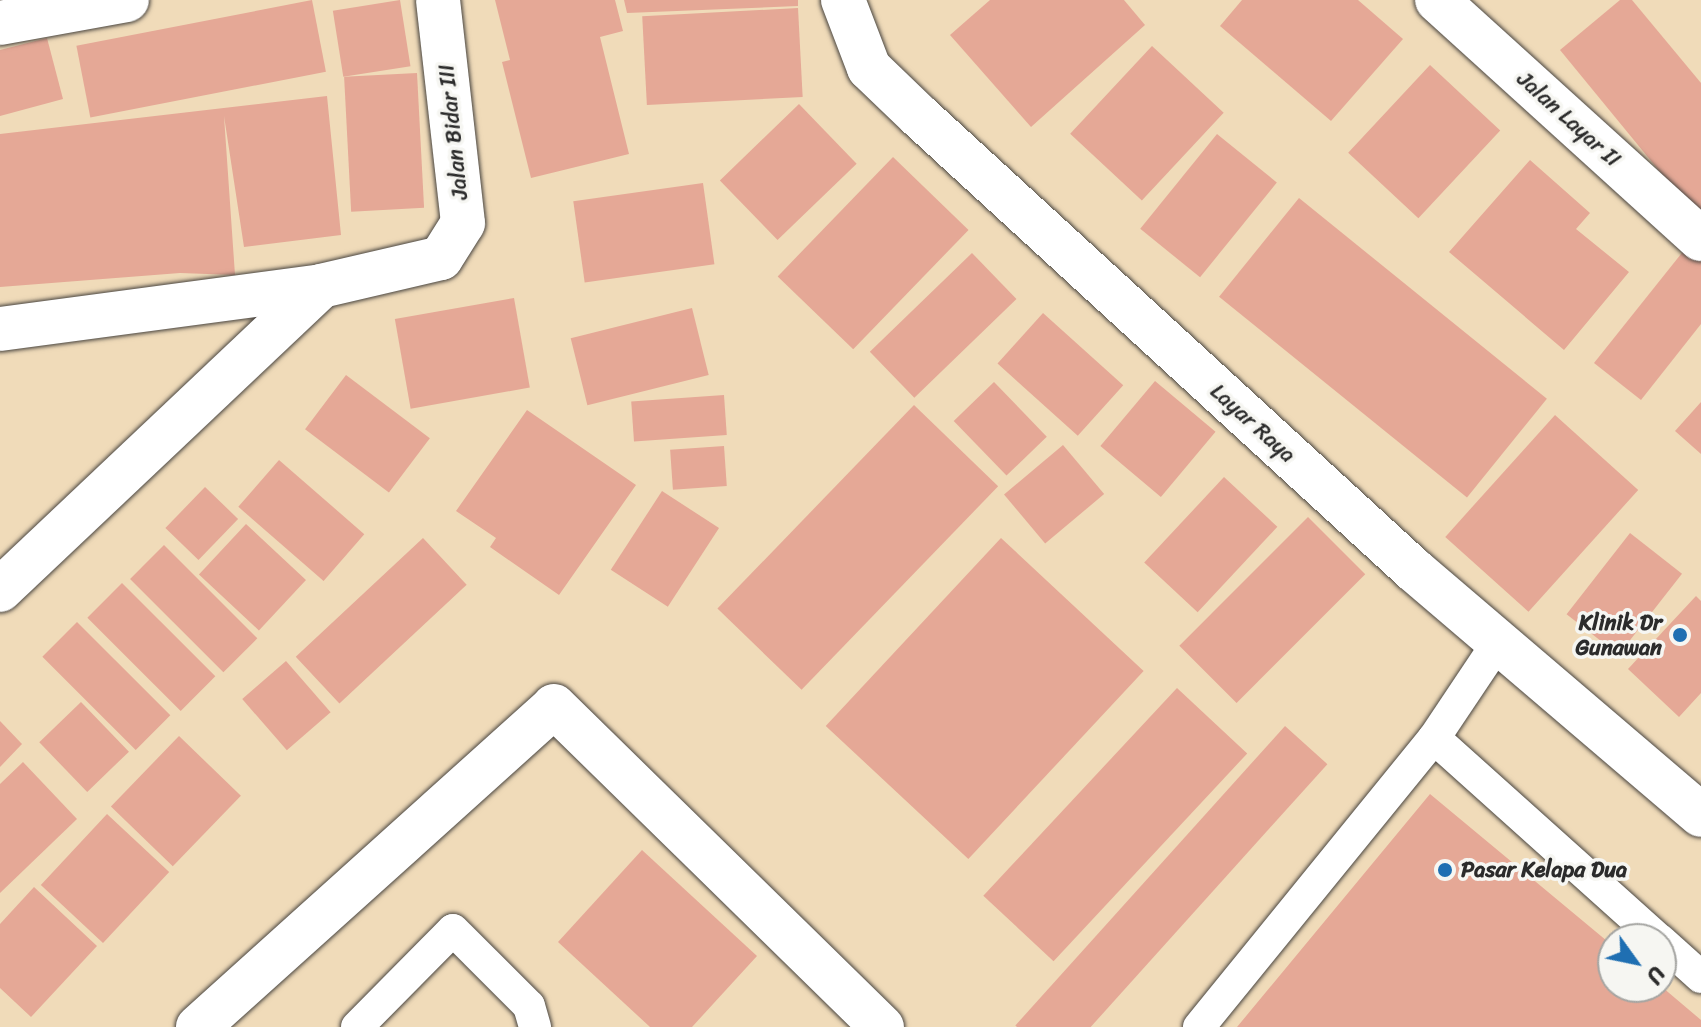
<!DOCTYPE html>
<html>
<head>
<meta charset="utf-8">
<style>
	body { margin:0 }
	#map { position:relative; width:1701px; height:1027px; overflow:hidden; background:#f0dbb9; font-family:Sriracha,sans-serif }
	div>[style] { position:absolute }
	.building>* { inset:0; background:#e5a896; transform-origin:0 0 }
	.roads { filter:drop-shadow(0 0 2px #494540) drop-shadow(0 0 2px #494540) }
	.lane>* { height:32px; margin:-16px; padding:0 16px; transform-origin:16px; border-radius:16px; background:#fff }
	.street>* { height:44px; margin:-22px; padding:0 22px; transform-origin:22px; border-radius:22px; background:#fff }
	.dots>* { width:22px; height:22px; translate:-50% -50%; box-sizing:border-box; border:4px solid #f6f6f2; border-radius:50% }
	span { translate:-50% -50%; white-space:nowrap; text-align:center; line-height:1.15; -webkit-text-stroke:7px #f6f6f2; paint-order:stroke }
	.street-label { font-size:22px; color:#2b2b2b }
	.poi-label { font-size:22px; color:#2b2b2b; font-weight:700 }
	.right { translate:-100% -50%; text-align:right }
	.left { translate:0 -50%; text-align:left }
	.north { position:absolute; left:1597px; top:923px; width:80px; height:80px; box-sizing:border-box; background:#f6f6f2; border:2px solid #a5a5a2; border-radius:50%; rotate:123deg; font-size:22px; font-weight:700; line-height:32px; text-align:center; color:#2b2b2b }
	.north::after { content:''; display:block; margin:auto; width:28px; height:36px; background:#1f6fb2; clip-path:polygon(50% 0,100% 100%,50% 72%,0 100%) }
</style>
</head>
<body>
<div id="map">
	<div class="building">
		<div style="left:312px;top:0;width:73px;height:240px;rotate:79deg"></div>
		<div style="left:400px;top:0;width:67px;height:68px;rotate:81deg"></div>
		<div style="clip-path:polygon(495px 0,615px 0,623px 31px,600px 37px,629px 154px,531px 178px,502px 62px,510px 60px)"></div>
		<div style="clip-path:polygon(624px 0,798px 0,798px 6px,627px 13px)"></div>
		<div style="clip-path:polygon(990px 0,1124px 0,1145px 25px,1031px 127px,950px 35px)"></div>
		<div style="clip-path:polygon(1242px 0,1358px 0,1403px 39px,1331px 121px,1220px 26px)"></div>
		<div style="clip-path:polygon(1620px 0,1632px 0,1701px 83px,1701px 213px,1697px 217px,1560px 50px)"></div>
		<div style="left:798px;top:8px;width:89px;height:156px;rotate:87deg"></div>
		<div style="clip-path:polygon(47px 38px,63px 99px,0 116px,0 50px)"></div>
		<div style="left:1152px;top:46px;width:98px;height:120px;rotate:43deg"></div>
		<div style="left:1430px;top:65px;width:96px;height:120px;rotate:43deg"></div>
		<div style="left:417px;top:73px;width:135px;height:73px;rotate:87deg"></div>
		<div style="clip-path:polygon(327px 96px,341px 235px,244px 247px,224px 116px,235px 275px,180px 273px,0 287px,0 134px)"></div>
		<div style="left:799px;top:104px;width:83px;height:110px;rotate:46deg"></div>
		<div style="left:1217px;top:134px;width:77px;height:122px;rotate:39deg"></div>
		<div style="left:893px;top:157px;width:105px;height:166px;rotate:44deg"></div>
		<div style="clip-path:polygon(1530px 160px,1590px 213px,1576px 229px,1629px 272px,1564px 350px,1449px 252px)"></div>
		<div style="left:703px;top:183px;width:82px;height:131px;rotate:82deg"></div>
		<div style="left:1299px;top:198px;width:319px;height:127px;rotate:39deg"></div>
		<div style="clip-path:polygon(1685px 249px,1701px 261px,1701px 324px,1641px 400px,1594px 363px)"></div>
		<div style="left:972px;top:253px;width:64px;height:142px;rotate:46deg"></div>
		<div style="left:514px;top:298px;width:91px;height:121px;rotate:80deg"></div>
		<div style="left:692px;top:308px;width:69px;height:125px;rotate:76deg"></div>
		<div style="left:1043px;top:313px;width:108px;height:68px;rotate:42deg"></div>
		<div style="left:346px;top:375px;width:105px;height:68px;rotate:37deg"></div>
		<div style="left:1155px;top:381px;width:79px;height:85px;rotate:40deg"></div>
		<div style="left:994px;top:382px;width:76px;height:56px;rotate:46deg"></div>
		<div style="left:724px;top:395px;width:40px;height:93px;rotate:86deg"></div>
		<div style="clip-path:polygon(1701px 402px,1701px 454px,1675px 431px)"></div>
		<div style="left:914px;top:405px;width:117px;height:283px;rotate:44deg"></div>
		<div style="clip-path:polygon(527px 410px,636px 485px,559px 595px,490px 547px,496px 538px,456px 511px)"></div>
		<div style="left:1555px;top:415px;width:112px;height:164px;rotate:42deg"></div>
		<div style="left:1063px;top:445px;width:64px;height:77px;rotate:50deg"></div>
		<div style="left:724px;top:446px;width:40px;height:54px;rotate:86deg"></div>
		<div style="left:279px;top:460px;width:113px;height:62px;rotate:41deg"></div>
		<div style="left:1224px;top:477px;width:73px;height:117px;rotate:43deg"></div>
		<div style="left:205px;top:487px;width:46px;height:57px;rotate:44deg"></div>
		<div style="left:662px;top:491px;width:68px;height:94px;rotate:33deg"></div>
		<div style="left:1308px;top:517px;width:81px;height:182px;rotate:45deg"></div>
		<div style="left:246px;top:524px;width:82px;height:69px;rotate:43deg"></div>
		<div style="left:1630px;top:533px;width:66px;height:103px;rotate:38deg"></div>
		<div style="left:423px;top:538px;width:64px;height:174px;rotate:47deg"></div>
		<div style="left:1001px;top:538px;width:195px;height:257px;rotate:43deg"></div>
		<div style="left:164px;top:545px;width:132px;height:48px;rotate:45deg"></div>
		<div style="left:122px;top:583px;width:132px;height:49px;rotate:45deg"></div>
		<div style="clip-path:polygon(1696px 596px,1701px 601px,1701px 693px,1679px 717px,1628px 669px)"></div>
		<div style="left:77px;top:622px;width:132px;height:49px;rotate:45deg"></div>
		<div style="left:286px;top:661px;width:68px;height:58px;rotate:49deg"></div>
		<div style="left:1177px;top:688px;width:96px;height:284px;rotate:43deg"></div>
		<div style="left:81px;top:702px;width:69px;height:58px;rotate:46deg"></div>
		<div style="clip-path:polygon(0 721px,22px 744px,0 767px)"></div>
		<div style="left:1285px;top:726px;width:57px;height:403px;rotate:42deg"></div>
		<div style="left:179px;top:736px;width:86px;height:98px;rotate:44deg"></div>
		<div style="clip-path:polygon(23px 762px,77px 819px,0 893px,0 784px)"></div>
		<div style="clip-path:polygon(1430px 794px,1613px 946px,1613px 987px,1662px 987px,1701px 1020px,1701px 1027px,1237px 1027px)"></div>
		<div style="left:107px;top:814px;width:85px;height:97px;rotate:43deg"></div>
		<div style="clip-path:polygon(642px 850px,757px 956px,692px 1027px,650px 1027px,558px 942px)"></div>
		<div style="clip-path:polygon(34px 887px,97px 946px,31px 1017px,0 988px,0 924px)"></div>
	</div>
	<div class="roads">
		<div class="lane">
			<div style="left:1434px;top:738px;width:301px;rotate:41.9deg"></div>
			<div style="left:1661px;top:941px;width:54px;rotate:42deg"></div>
			<div style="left:357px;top:1027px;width:136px;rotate:-45.3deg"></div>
			<div style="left:453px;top:930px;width:107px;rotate:45deg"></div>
			<div style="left:529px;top:1006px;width:22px;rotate:74deg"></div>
			<div style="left:1199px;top:1027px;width:372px;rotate:-50.9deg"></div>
			<div style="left:1434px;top:738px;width:117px;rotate:-56.2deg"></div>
		</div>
		<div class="street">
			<div style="left:843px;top:0;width:73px;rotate:69.1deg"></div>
			<div style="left:869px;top:68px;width:69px;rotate:43.8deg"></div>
			<div style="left:919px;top:116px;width:672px;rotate:42.53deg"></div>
			<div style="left:1414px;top:570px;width:377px;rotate:40.5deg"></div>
			<div style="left:1437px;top:0;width:356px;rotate:42.2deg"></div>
			<div style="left:0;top:23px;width:129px;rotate:-10.3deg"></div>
			<div style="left:0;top:329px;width:324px;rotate:-7.6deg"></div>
			<div style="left:321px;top:286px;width:123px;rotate:-13.1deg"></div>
			<div style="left:441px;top:258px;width:41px;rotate:-57.8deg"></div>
			<div style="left:463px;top:223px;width:224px;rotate:-96.4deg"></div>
			<div style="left:0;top:590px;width:442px;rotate:-43.4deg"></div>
			<div style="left:198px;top:1027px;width:479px;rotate:-42deg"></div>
			<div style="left:554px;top:706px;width:459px;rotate:44.4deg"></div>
		</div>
	</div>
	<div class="dots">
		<div style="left:1680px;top:635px;background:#1f6fb2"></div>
		<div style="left:1445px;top:870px;background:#1f6fb2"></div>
	</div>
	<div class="street-label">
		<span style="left:1569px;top:119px;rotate:42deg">Jalan Layar II</span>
		<span style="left:453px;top:132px;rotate:-96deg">Jalan Bidar III</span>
		<span style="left:1253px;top:423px;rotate:42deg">Layar Raya</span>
	</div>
	<div class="poi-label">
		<span class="right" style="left:1662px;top:635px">Klinik Dr<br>Gunawan</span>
		<span class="left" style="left:1461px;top:870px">Pasar Kelapa Dua</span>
	</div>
	<div class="north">U</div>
</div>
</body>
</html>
